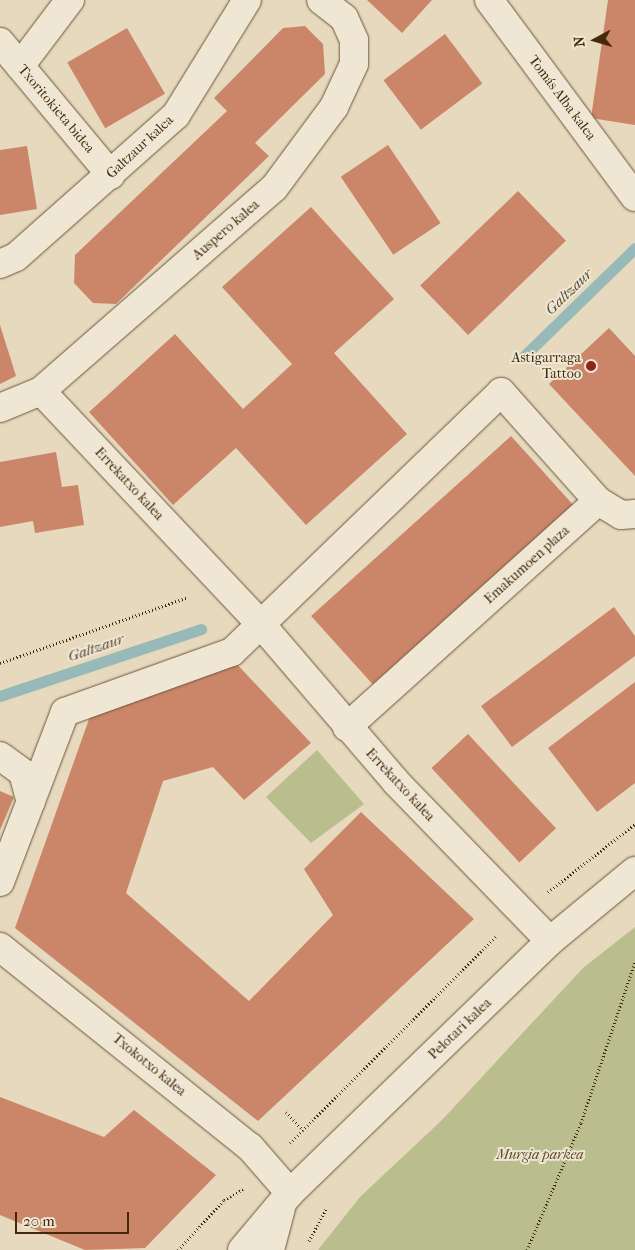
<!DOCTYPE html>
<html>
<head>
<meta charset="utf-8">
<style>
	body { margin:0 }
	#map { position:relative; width:635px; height:1250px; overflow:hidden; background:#e6d9bd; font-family:"IM FELL French Canon",serif }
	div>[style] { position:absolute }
	.green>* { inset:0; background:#babe8e }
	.stream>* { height:11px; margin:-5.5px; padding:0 5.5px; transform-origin:5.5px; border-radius:5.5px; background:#97b9b7 }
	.building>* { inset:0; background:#cb866a; transform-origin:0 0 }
	.path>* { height:3px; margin-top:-1.5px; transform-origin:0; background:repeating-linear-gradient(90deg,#442a0b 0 1px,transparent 0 3.5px) }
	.roads { filter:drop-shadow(0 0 1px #6c5638) drop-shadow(0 0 1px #6c5638) }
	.minor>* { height:28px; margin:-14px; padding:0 14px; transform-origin:14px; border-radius:14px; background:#efe6d4 }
	.tertiary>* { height:28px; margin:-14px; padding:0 14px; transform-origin:14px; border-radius:14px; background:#efe6d4 }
	.dots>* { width:14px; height:14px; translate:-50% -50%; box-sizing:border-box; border:2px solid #efe6d4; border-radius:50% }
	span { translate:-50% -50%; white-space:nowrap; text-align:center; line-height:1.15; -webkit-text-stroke:4px #efe6d4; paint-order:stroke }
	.street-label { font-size:14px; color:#442a0b }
	.poi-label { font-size:14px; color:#442a0b }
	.right { translate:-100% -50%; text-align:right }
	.park-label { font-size:14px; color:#5c4825; font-style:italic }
	.water-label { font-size:15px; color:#594e36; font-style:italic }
	.north { position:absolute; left:570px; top:15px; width:50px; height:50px; -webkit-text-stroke:4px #efe6d4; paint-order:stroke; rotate:264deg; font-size:14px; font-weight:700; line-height:20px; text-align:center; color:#442a0b }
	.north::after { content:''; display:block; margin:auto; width:18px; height:22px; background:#442a0b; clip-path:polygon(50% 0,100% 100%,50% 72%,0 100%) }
	.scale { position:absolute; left:15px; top:1212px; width:114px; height:22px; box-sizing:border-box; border:2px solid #442a0b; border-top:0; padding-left:6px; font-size:15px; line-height:18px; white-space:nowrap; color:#442a0b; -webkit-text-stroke:4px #efe6d4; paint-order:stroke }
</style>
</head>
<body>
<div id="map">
	<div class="green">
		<div style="clip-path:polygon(317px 750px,364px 804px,311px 843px,266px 797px)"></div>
		<div style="clip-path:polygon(635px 927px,635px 1250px,318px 1250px,360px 1197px,442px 1120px,583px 968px)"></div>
	</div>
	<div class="stream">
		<div style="left:524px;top:356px;width:155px;rotate:-44.2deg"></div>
		<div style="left:0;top:696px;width:212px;rotate:-18.4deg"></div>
	</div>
	<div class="building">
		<div style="clip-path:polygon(367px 0,432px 0,402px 33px)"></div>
		<div style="clip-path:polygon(608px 0,635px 0,635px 125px,591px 118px)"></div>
		<div style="clip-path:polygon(305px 26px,323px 44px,325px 74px,255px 143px,269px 156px,116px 304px,93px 303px,74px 283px,75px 255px,227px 111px,214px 98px,283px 28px)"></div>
		<div style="left:127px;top:28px;width:76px;height:69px;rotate:60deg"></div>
		<div style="left:445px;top:34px;width:62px;height:77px;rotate:53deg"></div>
		<div style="left:388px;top:145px;width:94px;height:57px;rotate:56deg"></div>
		<div style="clip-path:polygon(27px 146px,37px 209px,0 215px,0 150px)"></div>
		<div style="left:518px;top:191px;width:69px;height:136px;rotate:46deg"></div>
		<div style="clip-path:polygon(311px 207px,394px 299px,334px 353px,407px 434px,306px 525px,236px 448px,173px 505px,89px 412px,175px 334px,243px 409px,292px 364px,222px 287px)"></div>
		<div style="clip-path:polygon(0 325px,16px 376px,0 384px)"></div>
		<div style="clip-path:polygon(609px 328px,635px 356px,635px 476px,549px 384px)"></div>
		<div style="left:511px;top:436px;width:92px;height:269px;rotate:48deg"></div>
		<div style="clip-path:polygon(56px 452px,62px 487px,78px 485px,84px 525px,35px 533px,33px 521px,0 527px,0 462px)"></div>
		<div style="clip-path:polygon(614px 607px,635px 636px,635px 656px,512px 747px,481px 706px)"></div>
		<div style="clip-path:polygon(233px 660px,311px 743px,244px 800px,213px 767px,163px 781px,126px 893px,249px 1001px,333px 915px,304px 869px,361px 812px,474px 919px,258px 1121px,15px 928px,94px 705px)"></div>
		<div style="clip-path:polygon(635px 682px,635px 783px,597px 812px,548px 748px)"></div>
		<div style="left:468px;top:734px;width:129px;height:50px;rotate:47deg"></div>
		<div style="clip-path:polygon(0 791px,14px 797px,0 830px)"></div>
		<div style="clip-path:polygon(0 1097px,104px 1137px,134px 1110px,216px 1175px,145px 1248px,85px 1250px,0 1215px)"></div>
	</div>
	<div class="path">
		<div style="left:0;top:663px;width:199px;rotate:-19.3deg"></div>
		<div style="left:548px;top:892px;width:110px;rotate:-38deg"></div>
		<div style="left:286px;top:1112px;width:25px;rotate:47deg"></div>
		<div style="left:290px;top:1143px;width:293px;rotate:-45.1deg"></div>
		<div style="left:309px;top:1241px;width:38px;rotate:-62deg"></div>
		<div style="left:178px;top:1250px;width:68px;rotate:-47.4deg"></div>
		<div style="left:224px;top:1200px;width:22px;rotate:-30deg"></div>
		<div style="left:527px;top:1250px;width:138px;rotate:-67deg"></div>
		<div style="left:581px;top:1123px;width:170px;rotate:-71.5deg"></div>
	</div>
	<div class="roads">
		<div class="minor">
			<div style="left:489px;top:0;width:245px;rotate:53.5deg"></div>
			<div style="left:0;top:42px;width:173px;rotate:50.2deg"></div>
			<div style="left:20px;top:66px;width:83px;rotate:-52.9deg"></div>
			<div style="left:0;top:264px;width:17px;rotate:-24deg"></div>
			<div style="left:16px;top:257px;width:214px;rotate:-41.6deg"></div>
			<div style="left:176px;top:115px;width:135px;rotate:-58.3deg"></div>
			<div style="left:41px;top:391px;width:318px;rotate:46.7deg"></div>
			<div style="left:259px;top:622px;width:211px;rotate:49.4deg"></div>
			<div style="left:396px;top:782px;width:221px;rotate:45.9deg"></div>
			<div style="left:0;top:408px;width:44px;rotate:-22.5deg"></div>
			<div style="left:41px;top:391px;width:309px;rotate:-41.1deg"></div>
			<div style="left:274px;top:188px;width:101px;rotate:-53.5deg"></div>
			<div style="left:334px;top:107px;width:47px;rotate:-65.1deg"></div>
			<div style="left:354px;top:64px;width:24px;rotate:-90deg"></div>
			<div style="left:354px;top:40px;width:24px;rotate:-114deg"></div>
			<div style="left:344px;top:18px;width:29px;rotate:-142deg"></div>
			<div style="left:598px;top:501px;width:27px;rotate:31deg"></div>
			<div style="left:621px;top:515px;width:14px;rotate:-4deg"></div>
			<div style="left:0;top:756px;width:29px;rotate:36deg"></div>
			<div style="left:23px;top:773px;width:30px;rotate:75deg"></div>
			<div style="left:0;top:882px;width:182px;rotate:-69.1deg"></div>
			<div style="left:65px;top:712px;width:177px;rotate:-19.8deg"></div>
			<div style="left:232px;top:652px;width:374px;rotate:-44deg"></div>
			<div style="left:501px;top:392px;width:146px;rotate:48.3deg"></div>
			<div style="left:598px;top:501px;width:338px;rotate:138deg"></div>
			<div style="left:0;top:947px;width:320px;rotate:38.7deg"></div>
			<div style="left:250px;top:1147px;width:61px;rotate:49deg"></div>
		</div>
		<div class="tertiary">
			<div style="left:242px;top:1250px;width:75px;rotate:-49.9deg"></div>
			<div style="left:290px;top:1193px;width:362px;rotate:-44.1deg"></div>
			<div style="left:550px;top:941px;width:110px;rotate:-39.5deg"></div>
			<div style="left:270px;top:1250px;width:43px;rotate:-75.3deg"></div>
		</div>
	</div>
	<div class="dots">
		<div style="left:591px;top:366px;background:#8f2418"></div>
	</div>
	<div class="street-label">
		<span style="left:562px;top:98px;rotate:53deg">Tomás Alba kalea</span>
		<span style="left:56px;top:109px;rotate:50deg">Txoritokieta bidea</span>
		<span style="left:140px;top:147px;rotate:-43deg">Galtzaur kalea</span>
		<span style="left:226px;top:230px;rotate:-41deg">Auspero kalea</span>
		<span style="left:129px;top:484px;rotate:47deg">Errekatxo kalea</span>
		<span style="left:527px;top:565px;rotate:-42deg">Emakumoen plaza</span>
		<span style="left:400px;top:785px;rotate:47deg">Errekatxo kalea</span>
		<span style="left:460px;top:1029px;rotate:-44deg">Pelotari kalea</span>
		<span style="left:149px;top:1065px;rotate:39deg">Txokotxo kalea</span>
	</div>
	<div class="poi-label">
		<span class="right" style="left:581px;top:366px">Astigarraga<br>Tattoo</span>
	</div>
	<div class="park-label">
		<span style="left:540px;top:1155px">Murgia parkea</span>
	</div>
	<div class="water-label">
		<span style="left:569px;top:292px;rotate:-44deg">Galtzaur</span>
		<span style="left:96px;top:648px;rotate:-19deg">Galtzaur</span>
	</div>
	<div class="north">N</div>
	<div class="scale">20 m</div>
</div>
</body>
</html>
